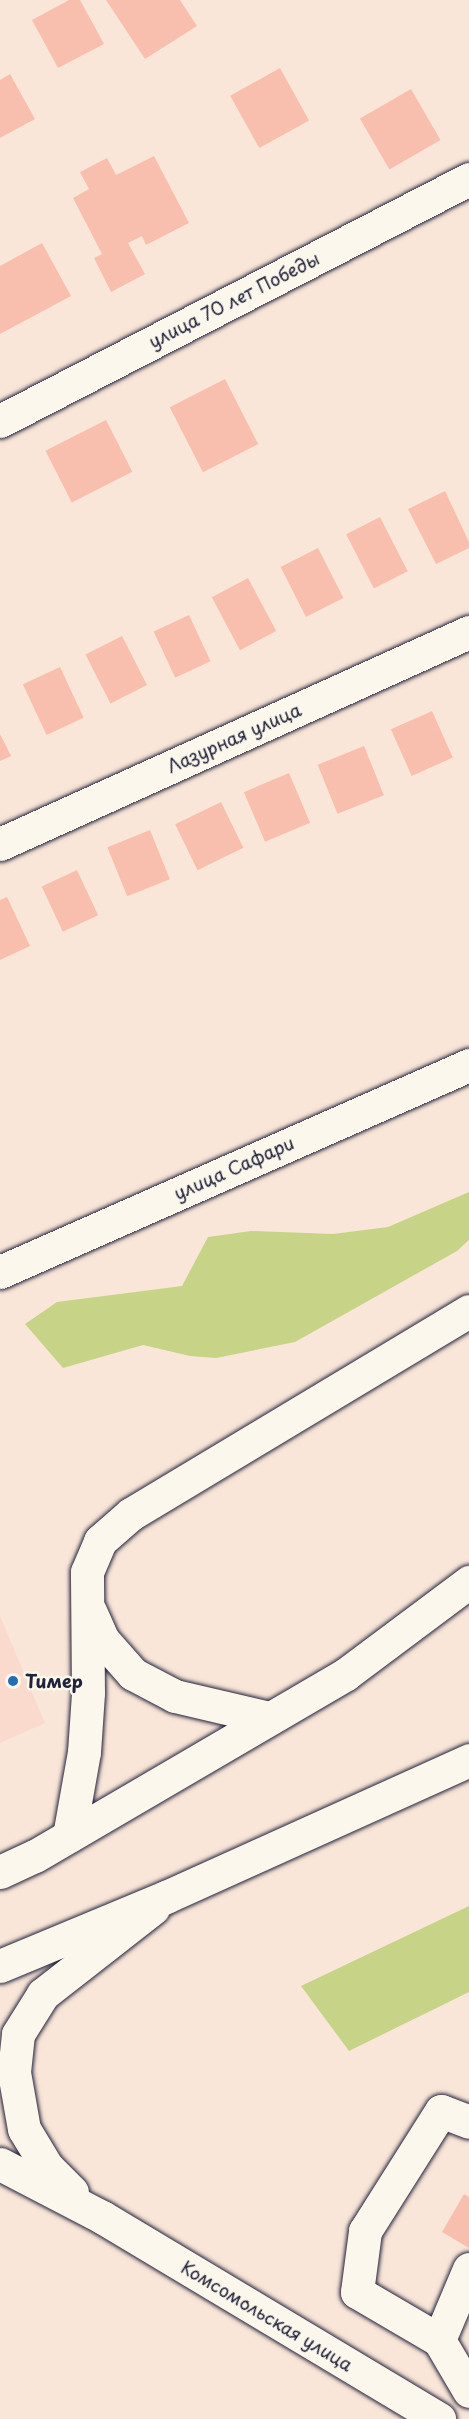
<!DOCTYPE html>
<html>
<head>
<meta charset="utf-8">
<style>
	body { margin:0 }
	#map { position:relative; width:469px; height:2419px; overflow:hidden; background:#fae6d9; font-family:"Playpen Sans",sans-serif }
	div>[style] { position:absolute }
	.built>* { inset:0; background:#f9dacc }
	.green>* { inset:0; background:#c7d386 }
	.building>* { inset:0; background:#f8bfae; transform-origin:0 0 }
	.roads { filter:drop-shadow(0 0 2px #22223b) drop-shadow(0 0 2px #22223b) }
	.minor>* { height:33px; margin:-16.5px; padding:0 16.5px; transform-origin:16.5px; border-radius:16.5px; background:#fbf7ec }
	.major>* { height:33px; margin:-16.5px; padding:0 16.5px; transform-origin:16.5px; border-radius:16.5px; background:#fbf7ec }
	.dots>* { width:16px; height:16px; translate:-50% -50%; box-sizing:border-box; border:3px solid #fbf7ec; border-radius:50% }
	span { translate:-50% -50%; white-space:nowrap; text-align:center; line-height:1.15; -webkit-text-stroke:5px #fbf7ec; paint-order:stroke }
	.street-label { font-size:18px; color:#22223b }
	.poi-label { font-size:18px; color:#22223b; font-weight:700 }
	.left { translate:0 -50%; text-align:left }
</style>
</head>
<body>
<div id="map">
	<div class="built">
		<div style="clip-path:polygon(0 1616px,45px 1723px,0 1743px)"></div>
	</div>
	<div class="green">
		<div style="clip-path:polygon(469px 1192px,469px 1240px,457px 1251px,295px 1342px,216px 1358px,190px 1356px,143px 1345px,63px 1368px,25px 1324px,57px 1302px,182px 1286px,208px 1237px,251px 1231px,333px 1234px,388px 1227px)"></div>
		<div style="clip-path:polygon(469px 1906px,469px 1992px,349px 2051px,301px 1986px)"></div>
	</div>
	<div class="building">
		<div style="clip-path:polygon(69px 0,80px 0,104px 44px,58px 68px,32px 20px)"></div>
		<div style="clip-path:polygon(106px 0,180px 0,197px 26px,145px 59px)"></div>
		<div style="left:280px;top:68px;width:60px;height:57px;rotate:61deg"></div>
		<div style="clip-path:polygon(10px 74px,35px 119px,0 138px,0 80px)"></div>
		<div style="left:411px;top:89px;width:59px;height:59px;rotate:60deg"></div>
		<div style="clip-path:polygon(154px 156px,189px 223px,146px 245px,142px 236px,128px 243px,145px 274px,111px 292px,94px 258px,102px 254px,73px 198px,89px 189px,80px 172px,107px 158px,116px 175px)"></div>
		<div style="clip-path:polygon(42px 243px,71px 296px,0 334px,0 266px)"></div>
		<div style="left:225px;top:379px;width:73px;height:62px;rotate:63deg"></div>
		<div style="left:106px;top:420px;width:58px;height:68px;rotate:63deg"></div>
		<div style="clip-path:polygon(445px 491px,469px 542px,469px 548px,436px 564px,408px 509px)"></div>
		<div style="left:380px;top:517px;width:61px;height:38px;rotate:63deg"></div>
		<div style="left:318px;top:548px;width:56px;height:42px;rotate:63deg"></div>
		<div style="left:248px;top:578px;width:60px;height:41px;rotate:62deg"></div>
		<div style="left:189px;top:615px;width:51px;height:39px;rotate:65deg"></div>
		<div style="left:122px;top:636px;width:55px;height:41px;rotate:63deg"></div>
		<div style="left:60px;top:667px;width:56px;height:41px;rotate:65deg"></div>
		<div style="left:432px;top:711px;width:51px;height:45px;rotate:66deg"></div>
		<div style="clip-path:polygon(0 734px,11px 756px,0 761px)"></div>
		<div style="left:364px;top:746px;width:53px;height:50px;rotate:68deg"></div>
		<div style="left:289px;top:773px;width:54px;height:49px;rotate:67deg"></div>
		<div style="left:221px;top:802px;width:51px;height:51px;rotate:64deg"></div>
		<div style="left:150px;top:830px;width:53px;height:46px;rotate:68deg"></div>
		<div style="left:77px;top:870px;width:50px;height:39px;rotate:65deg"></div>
		<div style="clip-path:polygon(7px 897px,30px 946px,0 960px,0 900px)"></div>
		<div style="clip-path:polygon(464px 2194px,469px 2197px,469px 2248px,442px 2232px)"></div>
	</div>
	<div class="roads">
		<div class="minor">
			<div style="left:0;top:421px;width:528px;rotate:-27.29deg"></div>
			<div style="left:0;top:844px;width:515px;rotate:-24.32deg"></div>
			<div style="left:0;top:1272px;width:513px;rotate:-23.81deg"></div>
			<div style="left:90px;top:1611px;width:32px;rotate:66deg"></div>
			<div style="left:103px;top:1640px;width:45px;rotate:48.6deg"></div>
			<div style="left:133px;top:1674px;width:47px;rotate:27.6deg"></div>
			<div style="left:175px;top:1696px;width:97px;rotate:13.2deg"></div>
			<div style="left:69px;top:1836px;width:85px;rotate:-79.9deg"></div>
			<div style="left:84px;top:1752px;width:59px;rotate:-86.1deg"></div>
			<div style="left:88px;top:1693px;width:121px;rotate:-90.5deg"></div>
			<div style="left:87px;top:1572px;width:34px;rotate:-67deg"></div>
			<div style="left:100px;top:1541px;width:41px;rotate:-41.1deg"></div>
			<div style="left:131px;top:1514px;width:394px;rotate:-31deg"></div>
			<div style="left:0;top:2164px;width:115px;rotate:27.5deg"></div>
			<div style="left:102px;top:2217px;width:393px;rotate:30.9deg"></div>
			<div style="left:72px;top:2192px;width:35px;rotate:-135deg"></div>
			<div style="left:47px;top:2167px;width:44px;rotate:-121.2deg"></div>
			<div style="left:24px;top:2129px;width:58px;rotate:-100deg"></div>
			<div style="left:14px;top:2072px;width:38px;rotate:-84deg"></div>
			<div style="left:18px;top:2034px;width:47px;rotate:-58deg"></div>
			<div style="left:43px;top:1994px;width:140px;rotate:-38deg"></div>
			<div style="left:469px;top:2269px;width:77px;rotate:112.9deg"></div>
			<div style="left:439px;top:2340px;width:59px;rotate:59.5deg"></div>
			<div style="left:439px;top:2340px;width:95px;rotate:-149.7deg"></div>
			<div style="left:357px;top:2292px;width:62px;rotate:-82.5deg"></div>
			<div style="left:365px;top:2231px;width:142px;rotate:-57.7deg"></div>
			<div style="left:441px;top:2111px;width:30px;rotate:21deg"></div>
		</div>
		<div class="major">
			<div style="left:0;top:1872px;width:38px;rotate:-25deg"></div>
			<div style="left:35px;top:1856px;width:360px;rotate:-30.3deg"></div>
			<div style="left:346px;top:1674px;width:154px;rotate:-36.8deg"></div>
			<div style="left:0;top:1966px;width:180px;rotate:-22.6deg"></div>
			<div style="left:166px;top:1897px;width:333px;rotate:-24.3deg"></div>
		</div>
	</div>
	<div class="dots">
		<div style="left:13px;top:1681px;background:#1f6fb2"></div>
	</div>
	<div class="street-label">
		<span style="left:234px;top:300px;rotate:-27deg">улица 70 лет Победы</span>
		<span style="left:234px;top:738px;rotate:-24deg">Лазурная улица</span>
		<span style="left:234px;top:1168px;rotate:-24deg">улица Сафари</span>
		<span style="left:267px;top:2316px;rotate:31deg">Комсомольская улица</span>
	</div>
	<div class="poi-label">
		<span class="left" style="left:25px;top:1681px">Тимер</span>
	</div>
</div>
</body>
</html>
